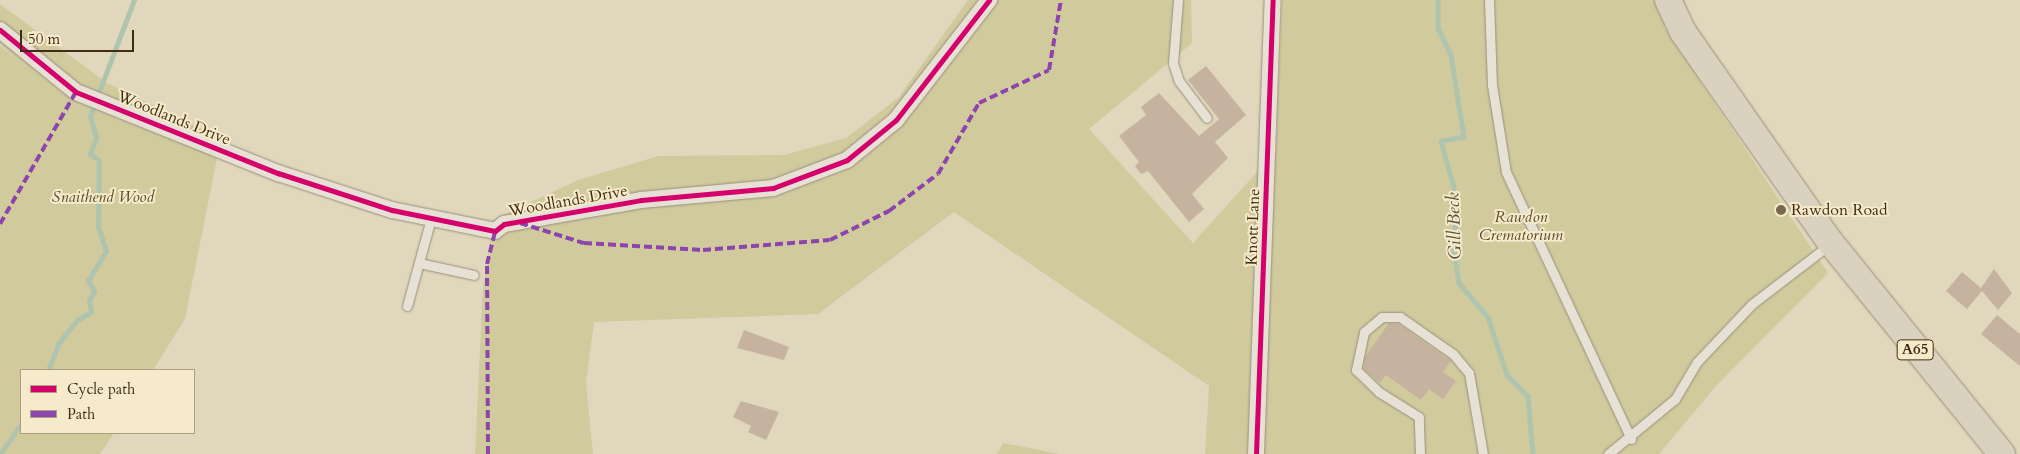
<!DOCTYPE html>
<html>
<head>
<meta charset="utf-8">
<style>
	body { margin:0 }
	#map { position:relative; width:2020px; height:454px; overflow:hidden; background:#e1d7bc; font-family:Cardo,serif }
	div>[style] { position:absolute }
	.green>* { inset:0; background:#d0ca9d }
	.stream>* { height:4.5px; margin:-2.25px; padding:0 2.25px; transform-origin:2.25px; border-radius:2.25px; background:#afc4af }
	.building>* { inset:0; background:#c5b3a0 }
	.roads { filter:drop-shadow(0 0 1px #98907d) drop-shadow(0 0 1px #98907d) }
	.service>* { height:9px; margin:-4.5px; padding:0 4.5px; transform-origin:4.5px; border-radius:4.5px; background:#e6e1d4 }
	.minor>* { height:16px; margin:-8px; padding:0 8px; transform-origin:8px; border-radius:8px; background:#e6e1d4 }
	.primary>* { height:26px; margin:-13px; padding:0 13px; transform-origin:13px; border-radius:13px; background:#dad2bf }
	.quiet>* { height:4px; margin-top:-2px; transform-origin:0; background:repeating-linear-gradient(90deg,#8e44ad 0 8px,transparent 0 12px) }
	.cycleway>* { height:5px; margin:-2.5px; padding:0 2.5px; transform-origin:2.5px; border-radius:2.5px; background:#d6006c }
	.dots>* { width:14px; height:14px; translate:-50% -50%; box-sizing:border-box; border:2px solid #f5eaca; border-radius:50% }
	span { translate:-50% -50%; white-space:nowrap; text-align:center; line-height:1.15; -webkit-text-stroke:4px #f5eaca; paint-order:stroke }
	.shield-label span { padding:1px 4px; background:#f5eaca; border:1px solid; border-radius:4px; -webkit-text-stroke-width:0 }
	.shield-label { font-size:15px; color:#432d12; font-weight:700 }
	.street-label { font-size:16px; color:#432d12 }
	.park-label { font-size:16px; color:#5c4a29; font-style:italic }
	.poi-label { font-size:16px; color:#432d12 }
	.left { translate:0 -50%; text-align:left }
	.water-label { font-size:18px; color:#595138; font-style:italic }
	.legend { position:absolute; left:20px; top:369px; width:175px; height:65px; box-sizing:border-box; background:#f5eaca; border:1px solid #ae9e80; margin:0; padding:6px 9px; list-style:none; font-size:15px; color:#432d12 }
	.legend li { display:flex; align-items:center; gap:10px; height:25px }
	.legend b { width:25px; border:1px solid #ae9e80 }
	.scale { position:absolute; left:20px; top:30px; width:114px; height:22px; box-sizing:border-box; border:2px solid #432d12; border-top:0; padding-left:6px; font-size:15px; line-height:18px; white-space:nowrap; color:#432d12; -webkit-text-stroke:4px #f5eaca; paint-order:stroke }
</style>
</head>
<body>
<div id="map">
	<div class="green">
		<div style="clip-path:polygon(968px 0,1191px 0,1192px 43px,1089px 129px,1193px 243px,1276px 151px,1282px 0,1685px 0,1664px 27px,1828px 273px,1716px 386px,1659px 454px,1205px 454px,1209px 386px,954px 212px,818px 314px,594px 322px,586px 383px,593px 454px,475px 454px,483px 288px,493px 220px,578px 180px,658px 156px,784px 155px,846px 138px,898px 98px)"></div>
		<div style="clip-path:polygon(0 4px,107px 83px,221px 138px,185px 319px,153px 370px,21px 370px,21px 433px,114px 433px,100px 454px,0 454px,0 46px,21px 63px,0 44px)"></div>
		<div style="clip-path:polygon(1003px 443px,1059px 454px,997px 454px)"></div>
	</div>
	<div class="stream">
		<div style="left:1438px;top:0;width:28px;rotate:90deg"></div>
		<div style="left:1438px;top:28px;width:30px;rotate:64deg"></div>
		<div style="left:1451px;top:55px;width:83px;rotate:81deg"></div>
		<div style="left:1464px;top:137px;width:23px;rotate:170deg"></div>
		<div style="left:1441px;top:141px;width:59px;rotate:74.3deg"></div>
		<div style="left:1457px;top:198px;width:53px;rotate:93.2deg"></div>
		<div style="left:1454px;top:251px;width:32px;rotate:81deg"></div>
		<div style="left:1459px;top:283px;width:45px;rotate:49.5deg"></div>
		<div style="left:1488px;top:317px;width:61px;rotate:71.9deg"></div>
		<div style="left:1507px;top:375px;width:30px;rotate:45deg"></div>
		<div style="left:1528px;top:396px;width:58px;rotate:85.1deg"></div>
		<div style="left:97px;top:97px;width:104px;rotate:-69.1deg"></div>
		<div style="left:48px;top:370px;width:29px;rotate:-68deg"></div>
		<div style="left:59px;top:343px;width:28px;rotate:-52deg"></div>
		<div style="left:76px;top:321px;width:17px;rotate:-31deg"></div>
		<div style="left:91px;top:312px;width:11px;rotate:-100deg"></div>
		<div style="left:89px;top:301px;width:11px;rotate:-63deg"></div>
		<div style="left:94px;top:291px;width:12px;rotate:-121deg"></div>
		<div style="left:88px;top:281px;width:35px;rotate:-59deg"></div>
		<div style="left:106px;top:251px;width:25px;rotate:-108deg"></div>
		<div style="left:98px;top:227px;width:66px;rotate:-89.1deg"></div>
		<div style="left:99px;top:161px;width:11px;rotate:-142deg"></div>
		<div style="left:90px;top:154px;width:17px;rotate:-69deg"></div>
		<div style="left:96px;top:138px;width:23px;rotate:-105deg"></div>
		<div style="left:90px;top:116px;width:13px;rotate:-67deg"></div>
		<div style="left:0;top:454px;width:37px;rotate:-55deg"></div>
	</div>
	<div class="building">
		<div style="clip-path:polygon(1206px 66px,1246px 115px,1215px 142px,1228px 158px,1192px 194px,1204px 209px,1189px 222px,1148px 171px,1141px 174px,1135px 166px,1139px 162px,1119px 136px,1146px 115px,1141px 107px,1159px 93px,1199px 136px,1219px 119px,1188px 80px)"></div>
		<div style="clip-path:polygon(1994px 269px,2012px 293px,1998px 310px,1982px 291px,1967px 309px,1946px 291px,1962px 272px,1981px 288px)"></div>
		<div style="clip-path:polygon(1997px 315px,2020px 334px,2020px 366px,1981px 334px)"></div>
		<div style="clip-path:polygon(1389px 323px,1397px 323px,1451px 361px,1443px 372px,1456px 381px,1443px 399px,1429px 389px,1421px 400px,1386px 375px,1380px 383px,1364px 369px,1365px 357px)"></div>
		<div style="clip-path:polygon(744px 330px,789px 347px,784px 360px,737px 348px)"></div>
		<div style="clip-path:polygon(741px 401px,779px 412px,766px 440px,748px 432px,751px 426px,733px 417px)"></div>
	</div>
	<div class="roads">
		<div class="service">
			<div style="left:1178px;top:0;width:63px;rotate:94.5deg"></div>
			<div style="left:1173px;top:63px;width:19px;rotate:72deg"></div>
			<div style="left:1179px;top:81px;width:46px;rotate:52.9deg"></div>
			<div style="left:1489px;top:0;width:85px;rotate:88deg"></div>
			<div style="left:1492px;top:85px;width:88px;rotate:80.9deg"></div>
			<div style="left:1506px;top:172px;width:295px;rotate:64.9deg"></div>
			<div style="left:419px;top:263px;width:56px;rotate:12.3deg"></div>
			<div style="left:407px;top:306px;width:91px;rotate:-74.7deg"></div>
			<div style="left:1420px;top:454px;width:37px;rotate:-92deg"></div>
			<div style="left:1419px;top:417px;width:47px;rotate:-148deg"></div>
			<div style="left:1379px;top:392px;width:32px;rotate:-136deg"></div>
			<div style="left:1356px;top:370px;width:39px;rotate:-78deg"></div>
			<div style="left:1364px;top:332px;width:23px;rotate:-40deg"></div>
			<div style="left:1382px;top:317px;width:18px"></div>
			<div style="left:1400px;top:317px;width:65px;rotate:34.9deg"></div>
			<div style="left:1453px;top:354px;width:25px;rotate:50deg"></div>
			<div style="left:1469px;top:373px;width:82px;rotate:80.2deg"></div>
			<div style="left:1608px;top:454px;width:87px;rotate:-39.4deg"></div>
			<div style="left:1675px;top:399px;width:43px;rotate:-59.3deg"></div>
			<div style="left:1697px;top:362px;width:80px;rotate:-46.5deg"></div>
			<div style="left:1752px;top:304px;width:97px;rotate:-37.5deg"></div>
		</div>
		<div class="minor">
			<div style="left:0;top:30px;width:98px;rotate:39.2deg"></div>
			<div style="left:76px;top:92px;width:218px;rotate:21.9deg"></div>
			<div style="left:278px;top:173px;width:120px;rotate:18deg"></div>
			<div style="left:392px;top:210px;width:105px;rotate:11.5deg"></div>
			<div style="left:495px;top:231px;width:11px;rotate:-38deg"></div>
			<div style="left:504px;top:224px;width:139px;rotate:-9.9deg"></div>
			<div style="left:641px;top:200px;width:133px;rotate:-5.2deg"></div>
			<div style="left:773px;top:188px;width:79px;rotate:-20.7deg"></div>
			<div style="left:847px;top:160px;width:63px;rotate:-39.2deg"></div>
			<div style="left:896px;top:120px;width:152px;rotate:-52.2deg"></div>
			<div style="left:1256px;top:454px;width:454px;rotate:-87.9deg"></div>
		</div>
		<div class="primary">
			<div style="left:1668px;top:0;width:35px;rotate:65deg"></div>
			<div style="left:1683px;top:32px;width:258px;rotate:55deg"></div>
			<div style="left:1831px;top:243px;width:272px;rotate:51deg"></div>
		</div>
	</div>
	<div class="quiet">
		<div style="left:520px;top:223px;width:67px;rotate:17.4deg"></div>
		<div style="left:584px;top:243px;width:119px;rotate:3.4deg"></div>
		<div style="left:703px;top:250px;width:127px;rotate:-4.5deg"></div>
		<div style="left:830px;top:240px;width:66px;rotate:-26.2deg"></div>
		<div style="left:889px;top:211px;width:61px;rotate:-37.1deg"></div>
		<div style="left:938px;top:174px;width:82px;rotate:-60deg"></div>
		<div style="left:979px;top:103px;width:77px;rotate:-25.2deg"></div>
		<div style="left:1049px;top:70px;width:71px;rotate:-80.3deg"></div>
		<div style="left:0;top:224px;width:152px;rotate:-60.1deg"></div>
		<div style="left:488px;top:454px;width:190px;rotate:-90.3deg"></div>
		<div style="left:487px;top:264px;width:34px;rotate:-76deg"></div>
	</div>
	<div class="cycleway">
		<div style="left:0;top:30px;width:98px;rotate:39.2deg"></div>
		<div style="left:76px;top:92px;width:218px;rotate:21.9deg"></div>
		<div style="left:278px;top:173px;width:120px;rotate:18deg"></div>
		<div style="left:392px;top:210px;width:105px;rotate:11.5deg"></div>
		<div style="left:495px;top:231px;width:11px;rotate:-38deg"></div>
		<div style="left:504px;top:224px;width:139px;rotate:-9.9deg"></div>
		<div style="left:641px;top:200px;width:133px;rotate:-5.2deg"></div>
		<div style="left:773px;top:188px;width:79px;rotate:-20.7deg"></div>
		<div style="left:847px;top:160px;width:63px;rotate:-39.2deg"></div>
		<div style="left:896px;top:120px;width:152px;rotate:-52.2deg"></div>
		<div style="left:1256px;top:454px;width:454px;rotate:-87.9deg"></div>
	</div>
	<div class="dots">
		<div style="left:1781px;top:210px;background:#7a684e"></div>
	</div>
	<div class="shield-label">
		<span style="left:1915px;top:350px">A65</span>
	</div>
	<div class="street-label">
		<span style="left:174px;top:118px;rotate:22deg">Woodlands Drive</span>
		<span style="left:568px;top:201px;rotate:-10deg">Woodlands Drive</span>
		<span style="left:1253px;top:227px;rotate:-88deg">Knott Lane</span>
	</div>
	<div class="park-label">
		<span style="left:103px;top:197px">Snaithend Wood</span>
		<span style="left:1521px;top:226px">Rawdon<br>Crematorium</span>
	</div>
	<div class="poi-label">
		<span class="left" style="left:1791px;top:210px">Rawdon Road</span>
	</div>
	<div class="water-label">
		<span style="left:1455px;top:226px;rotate:-92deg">Gill Beck</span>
	</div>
	<ul class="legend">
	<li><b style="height:6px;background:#d6006c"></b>Cycle path</li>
	<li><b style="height:6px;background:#8e44ad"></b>Path</li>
	</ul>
	<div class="scale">50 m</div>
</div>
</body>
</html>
